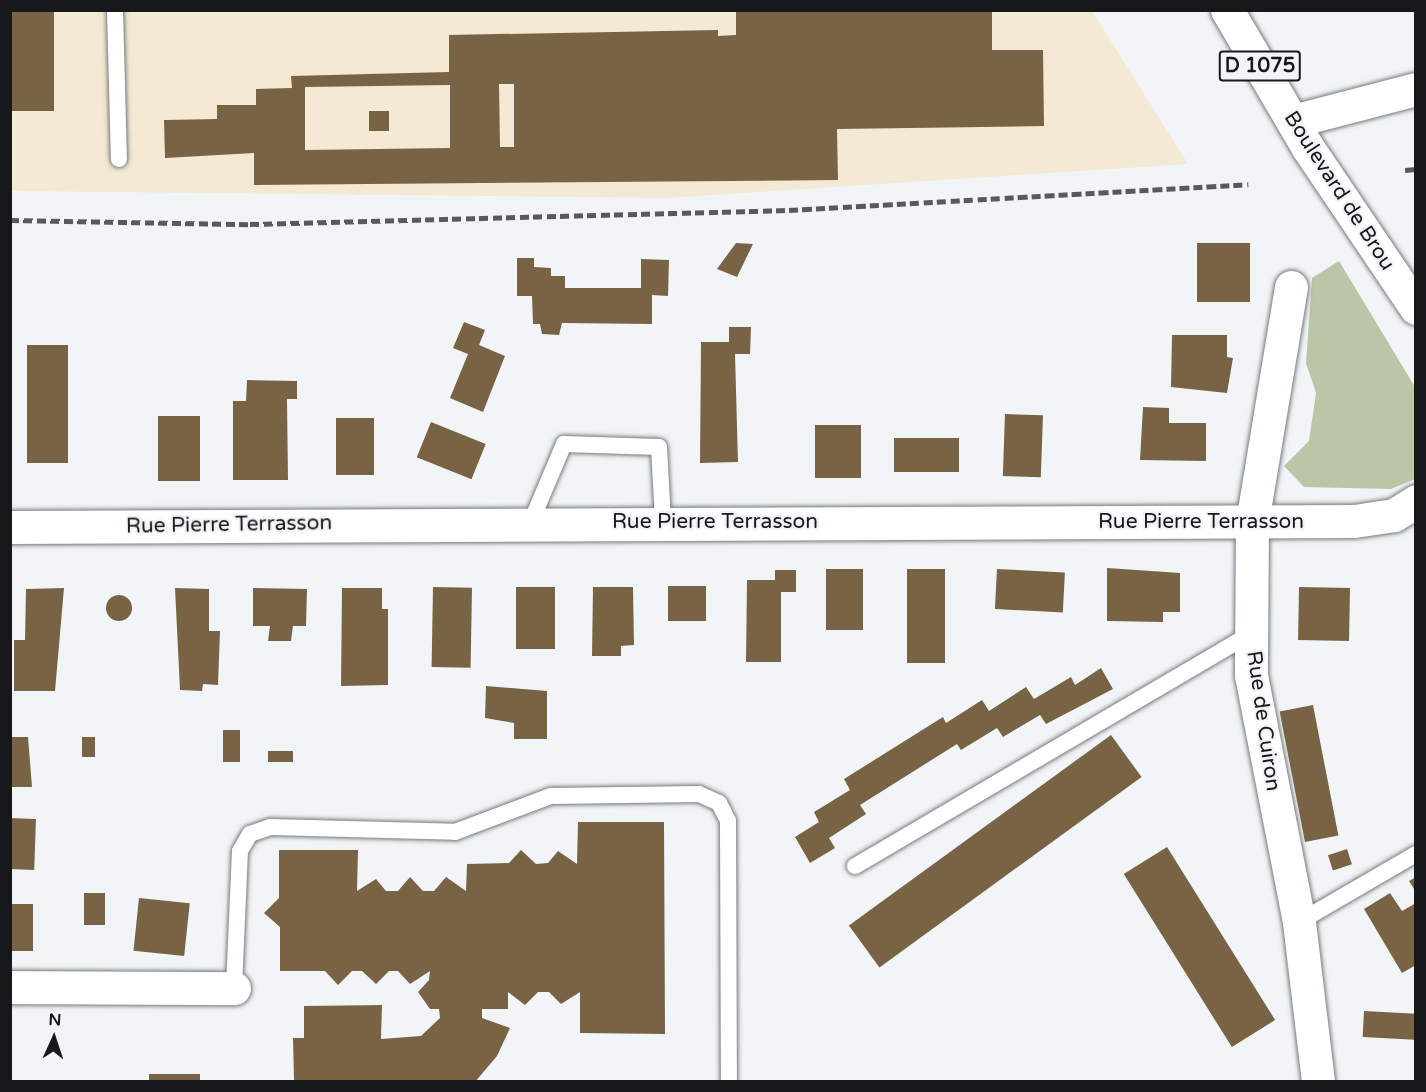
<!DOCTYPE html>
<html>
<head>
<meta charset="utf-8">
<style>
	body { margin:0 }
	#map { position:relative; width:1426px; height:1092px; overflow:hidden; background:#f2f5f7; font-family:"Varela Round",sans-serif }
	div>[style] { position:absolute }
	.commercial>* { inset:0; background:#f4e9d4 }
	.green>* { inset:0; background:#bbc6a7 }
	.building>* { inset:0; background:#786344; transform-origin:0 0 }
	.round { border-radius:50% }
	.roads { filter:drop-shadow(0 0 2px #787b7d) drop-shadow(0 0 2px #787b7d) }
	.service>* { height:16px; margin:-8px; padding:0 8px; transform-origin:8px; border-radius:8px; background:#fff }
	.minor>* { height:33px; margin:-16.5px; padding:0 16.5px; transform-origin:16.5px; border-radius:16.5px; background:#fff }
	.primary>* { height:33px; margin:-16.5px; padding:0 16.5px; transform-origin:16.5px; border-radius:16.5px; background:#fff }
	.rail>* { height:4.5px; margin-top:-2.25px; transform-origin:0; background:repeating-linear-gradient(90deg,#58595b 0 9px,transparent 0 13.5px) }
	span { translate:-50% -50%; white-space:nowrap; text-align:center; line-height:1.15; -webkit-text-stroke:5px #f2f5f7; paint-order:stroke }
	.shield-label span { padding:2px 4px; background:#f2f5f7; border:2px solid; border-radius:4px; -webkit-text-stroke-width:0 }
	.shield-label { font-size:20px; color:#171819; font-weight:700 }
	.street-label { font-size:21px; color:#171819 }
	.frame { position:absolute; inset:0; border:12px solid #171819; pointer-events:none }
	.north { position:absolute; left:24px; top:1008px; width:60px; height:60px; -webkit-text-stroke:4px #f2f5f7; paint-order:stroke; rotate:3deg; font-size:16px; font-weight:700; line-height:24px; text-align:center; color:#171819 }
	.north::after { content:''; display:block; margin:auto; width:21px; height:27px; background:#171819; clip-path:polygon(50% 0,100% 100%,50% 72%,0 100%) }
</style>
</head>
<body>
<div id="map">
	<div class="commercial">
		<div style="clip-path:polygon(11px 10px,1092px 11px,1188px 164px,668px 198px,11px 191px)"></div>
	</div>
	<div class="green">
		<div style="clip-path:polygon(1339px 261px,1415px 387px,1415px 479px,1391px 489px,1304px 487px,1284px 466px,1309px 441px,1316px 393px,1306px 363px,1312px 278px)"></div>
	</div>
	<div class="building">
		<div style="left:10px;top:10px;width:44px;height:101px"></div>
		<div style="clip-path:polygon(evenodd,736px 10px,992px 10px,992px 50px,1043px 50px,1044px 126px,837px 129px,838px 180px,254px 185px,254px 153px,165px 158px,164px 120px,217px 119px,217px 105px,256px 105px,256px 89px,292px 88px,291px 76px,449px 72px,449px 35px,718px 30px,718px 36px,736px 35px,736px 10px,499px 84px,514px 84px,514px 147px,500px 147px,499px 84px,736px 10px,450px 85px,450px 148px,305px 150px,305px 87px,450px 85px)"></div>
		<div style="left:389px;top:111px;width:20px;height:20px;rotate:90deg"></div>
		<div style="clip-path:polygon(736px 243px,753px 244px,737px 277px,717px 269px)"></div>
		<div style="left:1197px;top:243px;width:53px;height:59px"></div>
		<div style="clip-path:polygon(517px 258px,534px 258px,534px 267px,551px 268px,551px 276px,565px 276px,565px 288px,641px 288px,641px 259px,669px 260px,668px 296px,652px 295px,652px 324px,562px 323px,559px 335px,542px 334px,540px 324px,533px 324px,532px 296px,517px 296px)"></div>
		<div style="clip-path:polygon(464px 322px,485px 330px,479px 345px,505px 356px,483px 412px,450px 398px,468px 354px,453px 348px)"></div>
		<div style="clip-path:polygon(729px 327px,751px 327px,750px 354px,735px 354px,738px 462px,700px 463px,701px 342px,729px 342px)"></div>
		<div style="clip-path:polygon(1172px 335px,1227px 335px,1227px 357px,1233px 358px,1227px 393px,1171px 387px)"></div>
		<div style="left:27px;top:345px;width:41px;height:118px"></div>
		<div style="clip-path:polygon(247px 380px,297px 381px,297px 399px,287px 399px,288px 480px,233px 480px,233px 401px,246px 401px)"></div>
		<div style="clip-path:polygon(1143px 407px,1169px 408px,1169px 423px,1206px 423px,1206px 461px,1140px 460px)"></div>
		<div style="left:1005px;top:414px;width:38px;height:62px;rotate:2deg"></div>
		<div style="left:158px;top:416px;width:42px;height:65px"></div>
		<div style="left:336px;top:418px;width:38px;height:57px"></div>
		<div style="left:431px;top:422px;width:59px;height:38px;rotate:22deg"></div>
		<div style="left:815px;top:425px;width:46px;height:53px"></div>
		<div style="left:894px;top:438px;width:65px;height:34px"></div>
		<div style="clip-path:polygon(1107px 568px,1180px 573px,1180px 612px,1163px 612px,1163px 622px,1107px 621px)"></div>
		<div style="left:826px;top:569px;width:37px;height:61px"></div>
		<div style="left:907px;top:569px;width:38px;height:94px"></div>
		<div style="left:997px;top:569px;width:68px;height:40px;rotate:3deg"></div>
		<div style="clip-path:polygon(775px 570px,796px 570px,796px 592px,781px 592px,781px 662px,746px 662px,747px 580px,775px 580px)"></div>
		<div style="left:668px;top:586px;width:38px;height:35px"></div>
		<div style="left:433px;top:587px;width:39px;height:80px;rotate:1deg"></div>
		<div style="left:555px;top:587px;width:62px;height:39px;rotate:90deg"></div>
		<div style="clip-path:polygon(593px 587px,633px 587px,634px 645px,621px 646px,621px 656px,592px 656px)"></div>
		<div style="left:1299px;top:587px;width:51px;height:53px;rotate:1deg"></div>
		<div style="clip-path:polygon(64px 588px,55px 691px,14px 691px,14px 640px,25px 640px,26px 589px)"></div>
		<div style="clip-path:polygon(175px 588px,209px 589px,209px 631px,220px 631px,218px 685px,203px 684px,202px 691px,180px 690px)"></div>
		<div style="clip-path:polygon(253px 588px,307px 589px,306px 626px,293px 626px,291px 641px,268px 641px,270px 626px,253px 626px)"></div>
		<div style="clip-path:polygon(342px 588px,382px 588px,382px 609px,388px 609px,388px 685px,341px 686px)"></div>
		<div class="round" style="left:106px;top:595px;width:26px;height:26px"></div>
		<div style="clip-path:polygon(1101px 668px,1113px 689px,1046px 724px,1040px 715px,1003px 737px,997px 728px,961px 750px,957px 744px,860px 805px,866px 814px,829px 838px,835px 848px,810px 863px,795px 837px,819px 822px,814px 812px,850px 790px,844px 779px,943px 717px,946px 723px,982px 700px,989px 711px,1026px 687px,1034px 699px,1071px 677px,1075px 685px)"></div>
		<div style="clip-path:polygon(486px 686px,547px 691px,547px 739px,514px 739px,514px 723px,485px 718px)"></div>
		<div style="left:1313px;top:705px;width:133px;height:34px;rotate:79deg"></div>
		<div style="left:223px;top:730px;width:17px;height:32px"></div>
		<div style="left:1111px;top:735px;width:52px;height:324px;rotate:54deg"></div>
		<div style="clip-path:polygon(10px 737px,28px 737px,32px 787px,10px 787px)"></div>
		<div style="left:82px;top:737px;width:13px;height:20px"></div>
		<div style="left:268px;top:751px;width:25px;height:11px"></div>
		<div style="left:10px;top:818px;width:26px;height:51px;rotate:2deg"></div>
		<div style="clip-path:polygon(578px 822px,664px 822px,665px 1034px,580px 1033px,580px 992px,561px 1004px,549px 992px,538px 992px,525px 1005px,508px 992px,508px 1009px,482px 1009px,482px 1018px,510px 1028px,497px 1056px,475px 1082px,294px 1081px,293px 1038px,304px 1038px,304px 1006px,382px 1005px,381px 1039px,421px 1036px,440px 1018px,439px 1009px,430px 1009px,418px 992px,429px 980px,430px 971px,410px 984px,398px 971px,389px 971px,376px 984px,362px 971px,352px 971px,338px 985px,325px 971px,280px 971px,280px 927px,264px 913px,279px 898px,279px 850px,358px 850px,357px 891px,376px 879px,386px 891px,398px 891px,410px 877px,423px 891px,434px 891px,446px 877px,466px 891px,467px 864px,509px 863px,521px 850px,536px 864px,548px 863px,558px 851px,577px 864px)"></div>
		<div style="left:1167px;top:847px;width:204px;height:51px;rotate:58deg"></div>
		<div style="left:1347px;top:849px;width:16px;height:20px;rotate:72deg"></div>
		<div style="clip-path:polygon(1416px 877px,1416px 892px,1409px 881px)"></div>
		<div style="left:84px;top:893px;width:21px;height:32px"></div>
		<div style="clip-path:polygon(1390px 893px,1402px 911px,1416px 903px,1416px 965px,1402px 973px,1364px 909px)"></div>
		<div style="left:139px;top:898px;width:51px;height:53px;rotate:6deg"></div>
		<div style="left:10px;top:904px;width:23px;height:47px"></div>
		<div style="left:1364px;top:1011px;width:52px;height:26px;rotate:3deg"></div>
		<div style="left:149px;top:1074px;width:51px;height:8px"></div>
	</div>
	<div class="roads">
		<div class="service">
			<div style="left:115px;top:10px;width:149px;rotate:88.5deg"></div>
			<div style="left:531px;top:522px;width:85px;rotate:-67.1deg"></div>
			<div style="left:564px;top:444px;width:95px;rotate:1.8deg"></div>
			<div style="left:659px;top:447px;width:75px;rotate:86.9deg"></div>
			<div style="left:855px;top:866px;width:459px;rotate:-30.4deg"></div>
			<div style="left:1299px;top:922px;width:135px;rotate:-30.2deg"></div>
			<div style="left:234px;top:988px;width:137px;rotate:-87.5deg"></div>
			<div style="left:240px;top:851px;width:20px;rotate:-60deg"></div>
			<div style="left:250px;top:834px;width:21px;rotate:-19deg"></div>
			<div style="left:270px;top:827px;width:185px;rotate:1.5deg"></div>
			<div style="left:455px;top:832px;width:103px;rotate:-20.6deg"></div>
			<div style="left:551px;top:796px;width:148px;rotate:-0.8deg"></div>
			<div style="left:699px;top:794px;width:22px;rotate:24deg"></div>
			<div style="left:719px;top:803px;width:20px;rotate:63deg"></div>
			<div style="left:728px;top:821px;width:261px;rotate:89.8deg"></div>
		</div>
		<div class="minor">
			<div style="left:1293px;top:121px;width:127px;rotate:-14.6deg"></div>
			<div style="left:1291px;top:287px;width:238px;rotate:99.4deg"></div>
			<div style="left:1252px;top:522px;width:153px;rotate:90.4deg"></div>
			<div style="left:1251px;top:675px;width:252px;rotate:79deg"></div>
			<div style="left:1299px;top:922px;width:161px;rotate:83.2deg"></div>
			<div style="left:10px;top:527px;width:1344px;rotate:-0.26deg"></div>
			<div style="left:1354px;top:521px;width:40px;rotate:-8.5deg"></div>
			<div style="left:1394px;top:515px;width:26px;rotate:-32deg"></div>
			<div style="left:10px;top:987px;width:224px;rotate:0.3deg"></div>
		</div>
		<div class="primary">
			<div style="left:1227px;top:10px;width:160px;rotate:59.6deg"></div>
			<div style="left:1308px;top:148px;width:193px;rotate:56deg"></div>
		</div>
	</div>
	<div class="rail">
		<div style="left:1405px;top:170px;width:11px;rotate:-5deg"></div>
		<div style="left:10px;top:220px;width:240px;rotate:1deg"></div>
		<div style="left:250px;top:224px;width:539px;rotate:-1.49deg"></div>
		<div style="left:789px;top:210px;width:460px;rotate:-3.2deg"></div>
	</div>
	<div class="shield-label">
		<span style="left:1260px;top:66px">D 1075</span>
	</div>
	<div class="street-label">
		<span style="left:1339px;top:191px;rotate:57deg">Boulevard de Brou</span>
		<span style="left:715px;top:522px">Rue Pierre Terrasson</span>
		<span style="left:1201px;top:522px">Rue Pierre Terrasson</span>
		<span style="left:229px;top:525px;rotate:-1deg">Rue Pierre Terrasson</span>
		<span style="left:1263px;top:721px;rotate:82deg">Rue de Cuiron</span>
	</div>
	<div class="frame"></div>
	<div class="north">N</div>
</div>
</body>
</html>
